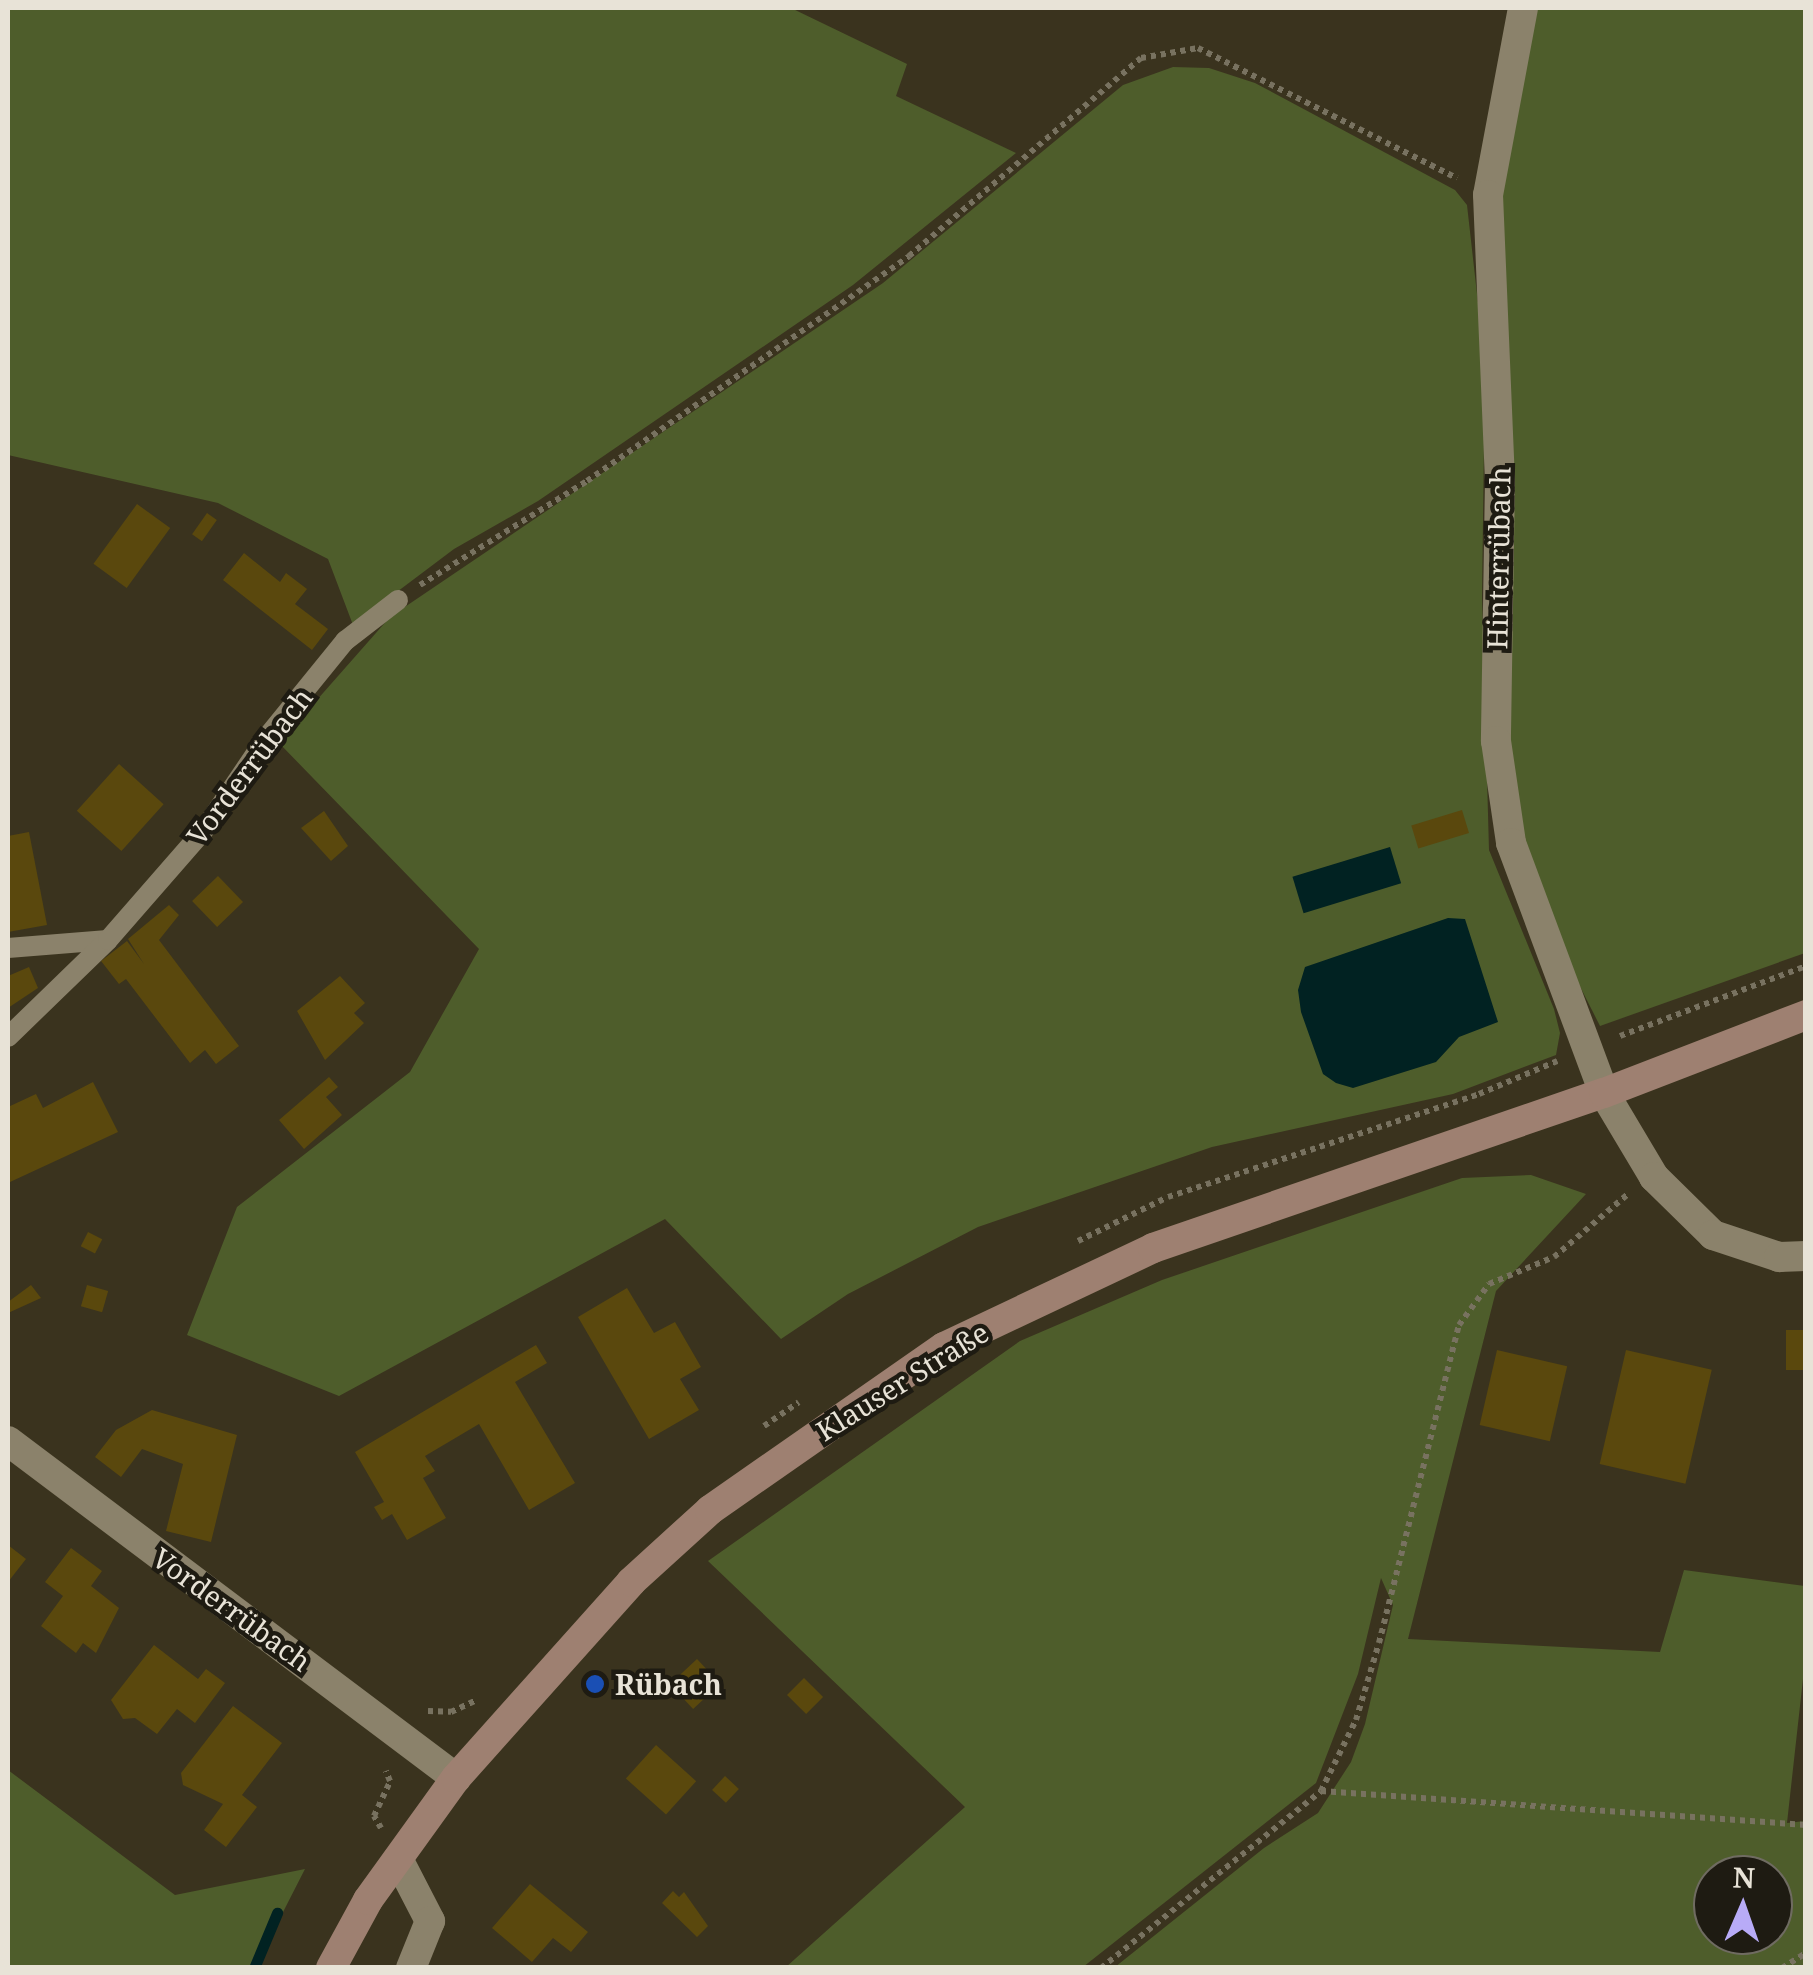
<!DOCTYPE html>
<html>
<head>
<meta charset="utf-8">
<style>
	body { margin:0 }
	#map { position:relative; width:1813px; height:1975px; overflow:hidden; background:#3a331e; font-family:"Noto Serif",serif }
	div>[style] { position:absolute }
	.green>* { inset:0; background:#4e5d2b }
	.water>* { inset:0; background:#012222; transform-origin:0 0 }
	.stream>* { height:11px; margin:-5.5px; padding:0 5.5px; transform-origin:5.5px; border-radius:5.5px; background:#012222 }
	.building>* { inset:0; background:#5a480d; transform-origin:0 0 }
	.path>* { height:6px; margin-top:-3px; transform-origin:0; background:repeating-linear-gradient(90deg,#787260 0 5px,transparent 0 10px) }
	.service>* { height:20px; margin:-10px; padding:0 10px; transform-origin:10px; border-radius:10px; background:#8b826b }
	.minor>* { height:30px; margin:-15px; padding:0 15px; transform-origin:15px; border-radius:15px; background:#8b826b }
	.secondary>* { height:30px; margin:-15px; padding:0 15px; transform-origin:15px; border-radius:15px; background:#9e8071 }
	.dots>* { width:28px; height:28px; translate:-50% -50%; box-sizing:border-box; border:5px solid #1e1b12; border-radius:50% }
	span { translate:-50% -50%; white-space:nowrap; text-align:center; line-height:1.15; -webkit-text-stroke:9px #1e1b12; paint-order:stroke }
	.street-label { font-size:28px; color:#e8e3d7 }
	.poi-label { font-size:28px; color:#e8e3d7; font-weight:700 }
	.left { translate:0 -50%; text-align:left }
	.frame { position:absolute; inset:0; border:10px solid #e8e3d7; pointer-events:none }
	.north { position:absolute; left:1693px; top:1855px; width:100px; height:100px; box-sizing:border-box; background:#1e1b12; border:2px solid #6f6b61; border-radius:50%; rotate:2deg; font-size:28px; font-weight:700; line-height:40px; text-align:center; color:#e8e3d7 }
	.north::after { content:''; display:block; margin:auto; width:35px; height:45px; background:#b8abf7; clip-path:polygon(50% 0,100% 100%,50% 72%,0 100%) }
</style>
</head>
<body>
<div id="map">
	<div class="green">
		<div style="clip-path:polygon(8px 8px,791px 8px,907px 64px,896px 96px,1016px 153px,853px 285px,538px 501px,454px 549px,353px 625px,328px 559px,218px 503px,8px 455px)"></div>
		<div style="clip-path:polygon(1532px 8px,1805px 8px,1805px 953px,1600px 1026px,1556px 939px,1523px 840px,1506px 738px,1499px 202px)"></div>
		<div style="clip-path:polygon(1173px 67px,1209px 68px,1255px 83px,1455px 190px,1467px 205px,1485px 365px,1482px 597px,1489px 850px,1554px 1009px,1560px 1033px,1556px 1055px,1453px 1094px,1212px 1147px,978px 1227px,848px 1294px,781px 1339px,665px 1219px,339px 1396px,187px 1335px,237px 1207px,410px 1072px,479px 949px,279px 743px,390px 617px,883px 283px,1123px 85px)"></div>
		<div style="clip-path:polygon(evenodd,1531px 1175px,1586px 1194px,1496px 1291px,1408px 1639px,1660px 1652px,1684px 1570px,1805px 1586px,1805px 1661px,1787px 1823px,1805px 1821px,1805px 1967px,1115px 1967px,1264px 1848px,1318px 1813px,1351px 1762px,1365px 1724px,1393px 1605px,1381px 1578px,1358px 1674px,1316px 1783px,1083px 1967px,786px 1967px,965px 1807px,708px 1561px,1020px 1341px,1162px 1280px,1462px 1178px,1531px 1175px,1773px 1875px,1773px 1935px,1713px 1935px,1713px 1875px,1773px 1875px)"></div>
		<div style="clip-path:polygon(8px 1770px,175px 1895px,305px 1869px,255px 1967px,8px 1967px)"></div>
	</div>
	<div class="water">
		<div style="left:1390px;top:847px;width:38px;height:102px;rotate:73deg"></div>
		<div style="clip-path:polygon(1448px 918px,1465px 919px,1498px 1022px,1459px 1037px,1436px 1062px,1353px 1088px,1336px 1083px,1323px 1074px,1301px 1012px,1298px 990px,1305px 967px)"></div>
	</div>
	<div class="stream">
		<div style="left:254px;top:1968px;width:60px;rotate:-67.3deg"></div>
	</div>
	<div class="building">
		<div style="left:137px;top:504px;width:41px;height:74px;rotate:36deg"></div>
		<div style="left:207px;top:513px;width:12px;height:26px;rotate:35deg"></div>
		<div style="clip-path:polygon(244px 553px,280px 582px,286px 573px,307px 589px,295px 604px,328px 629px,312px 650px,223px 580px)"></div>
		<div style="left:119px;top:764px;width:60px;height:63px;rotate:42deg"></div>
		<div style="left:1462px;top:810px;width:24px;height:53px;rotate:73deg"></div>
		<div style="clip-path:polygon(324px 811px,348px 846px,331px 861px,301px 828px)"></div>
		<div style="clip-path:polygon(29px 832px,47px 925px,8px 932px,8px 836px)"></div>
		<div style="left:218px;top:876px;width:36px;height:36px;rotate:46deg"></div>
		<div style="clip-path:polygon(169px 905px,179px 915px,159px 940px,239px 1046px,216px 1064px,205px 1050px,190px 1063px,126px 979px,119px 984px,101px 961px,127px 941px,144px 964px,128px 939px)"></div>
		<div style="clip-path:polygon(29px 967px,38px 988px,8px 1008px,8px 976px)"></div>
		<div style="clip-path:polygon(340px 976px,365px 1003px,354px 1013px,364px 1023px,325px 1060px,297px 1011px)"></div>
		<div style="clip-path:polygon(329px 1077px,338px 1087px,326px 1097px,342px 1115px,304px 1149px,279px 1120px)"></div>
		<div style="clip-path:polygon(93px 1082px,118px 1132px,10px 1182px,8px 1107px,36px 1094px,43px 1108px)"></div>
		<div style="left:88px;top:1232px;width:16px;height:16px;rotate:27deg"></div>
		<div style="clip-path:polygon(31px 1285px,41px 1298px,8px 1313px,8px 1302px)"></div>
		<div style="left:87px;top:1285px;width:22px;height:22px;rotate:16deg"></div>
		<div style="clip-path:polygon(627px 1288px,654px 1333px,675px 1322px,701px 1367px,680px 1379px,699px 1410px,649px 1439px,578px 1317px)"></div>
		<div style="left:1786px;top:1330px;width:20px;height:40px"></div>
		<div style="clip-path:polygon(536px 1345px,547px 1363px,515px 1382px,575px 1483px,529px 1510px,479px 1424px,425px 1456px,435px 1471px,423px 1478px,446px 1518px,407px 1540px,392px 1514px,382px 1520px,374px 1507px,384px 1502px,355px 1452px)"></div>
		<div style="left:1497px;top:1350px;width:72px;height:77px;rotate:13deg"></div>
		<div style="left:1626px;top:1350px;width:88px;height:117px;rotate:13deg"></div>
		<div style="clip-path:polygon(152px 1410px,237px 1435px,211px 1542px,166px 1531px,183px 1464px,142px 1449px,121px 1477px,95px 1457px,116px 1430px)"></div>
		<div style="clip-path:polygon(8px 1545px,26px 1559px,8px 1582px)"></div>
		<div style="clip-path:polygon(71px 1548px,102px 1571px,91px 1586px,119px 1608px,96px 1653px,83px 1643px,76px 1653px,41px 1626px,63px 1596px,45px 1582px)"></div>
		<div style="clip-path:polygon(154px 1645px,198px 1679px,206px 1669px,225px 1683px,195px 1723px,177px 1709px,157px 1734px,135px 1718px,123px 1719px,111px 1700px)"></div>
		<div style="left:697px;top:1659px;width:34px;height:37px;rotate:47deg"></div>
		<div style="left:804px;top:1678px;width:27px;height:24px;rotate:45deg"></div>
		<div style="clip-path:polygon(233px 1706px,282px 1743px,242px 1795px,257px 1807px,226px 1847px,204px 1830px,223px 1804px,183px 1785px,181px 1773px)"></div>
		<div style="left:656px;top:1745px;width:54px;height:45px;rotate:42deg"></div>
		<div style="left:725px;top:1776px;width:19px;height:19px;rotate:43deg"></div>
		<div style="clip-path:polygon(530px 1884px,588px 1932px,571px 1952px,553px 1938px,532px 1962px,492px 1928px)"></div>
		<div style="clip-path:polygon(673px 1891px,679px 1897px,684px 1892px,708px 1926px,697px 1937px,662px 1903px)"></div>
	</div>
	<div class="path">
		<div style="left:420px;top:585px;width:197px;rotate:-31.9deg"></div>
		<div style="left:587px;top:481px;width:393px;rotate:-34.9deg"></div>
		<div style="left:909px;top:256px;width:305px;rotate:-40.5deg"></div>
		<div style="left:1141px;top:58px;width:58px;rotate:-10deg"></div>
		<div style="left:1198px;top:48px;width:290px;rotate:26.7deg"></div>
		<div style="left:1620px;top:1036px;width:199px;rotate:-20.6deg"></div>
		<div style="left:1078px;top:1241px;width:100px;rotate:-26.1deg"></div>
		<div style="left:1168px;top:1197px;width:328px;rotate:-18.3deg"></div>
		<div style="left:1479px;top:1094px;width:85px;rotate:-22.9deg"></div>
		<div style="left:764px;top:1426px;width:42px;rotate:-34.4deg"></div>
		<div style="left:428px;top:1711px;width:23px;rotate:2deg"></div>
		<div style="left:451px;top:1712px;width:29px;rotate:-25deg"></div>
		<div style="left:1321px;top:1791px;width:79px;rotate:-63.8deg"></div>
		<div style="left:1356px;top:1720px;width:80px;rotate:-73.4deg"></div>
		<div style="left:1379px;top:1643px;width:328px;rotate:-75.9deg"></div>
		<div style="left:1459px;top:1325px;width:51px;rotate:-53.8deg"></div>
		<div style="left:1489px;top:1284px;width:70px;rotate:-22.6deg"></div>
		<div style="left:1554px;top:1257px;width:97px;rotate:-40.4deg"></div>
		<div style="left:381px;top:1828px;width:14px;rotate:-120deg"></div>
		<div style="left:374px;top:1816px;width:38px;rotate:-65deg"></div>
		<div style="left:390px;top:1781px;width:11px;rotate:-112deg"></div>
		<div style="left:1101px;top:1968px;width:282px;rotate:-38.8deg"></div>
		<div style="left:1321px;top:1791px;width:486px;rotate:4deg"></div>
		<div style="left:1782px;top:1968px;width:28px;rotate:-32deg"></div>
	</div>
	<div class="service">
		<div style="left:8px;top:948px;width:100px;rotate:-4.6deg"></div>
		<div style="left:8px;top:1037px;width:139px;rotate:-44.1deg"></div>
		<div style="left:108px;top:940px;width:146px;rotate:-48.9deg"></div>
		<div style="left:204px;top:830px;width:112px;rotate:-55.9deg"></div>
		<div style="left:267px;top:737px;width:124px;rotate:-50.9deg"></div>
		<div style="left:345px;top:641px;width:67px;rotate:-37.7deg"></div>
	</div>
	<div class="minor">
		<div style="left:1523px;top:8px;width:190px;rotate:100.6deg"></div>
		<div style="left:1488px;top:195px;width:284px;rotate:87.6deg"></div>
		<div style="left:1500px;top:479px;width:262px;rotate:90.9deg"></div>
		<div style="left:1496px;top:741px;width:103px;rotate:81.6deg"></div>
		<div style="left:1511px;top:843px;width:267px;rotate:69.6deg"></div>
		<div style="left:1604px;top:1093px;width:98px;rotate:59.2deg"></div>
		<div style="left:1654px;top:1177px;width:83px;rotate:44.5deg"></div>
		<div style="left:1713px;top:1235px;width:70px;rotate:18.4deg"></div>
		<div style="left:1779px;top:1257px;width:27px;rotate:-2deg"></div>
		<div style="left:8px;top:1441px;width:561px;rotate:36.95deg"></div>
		<div style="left:398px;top:1859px;width:70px;rotate:62.7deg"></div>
		<div style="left:430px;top:1921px;width:51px;rotate:112deg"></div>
	</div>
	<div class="secondary">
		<div style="left:331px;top:1968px;width:77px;rotate:-61.4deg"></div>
		<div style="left:368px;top:1900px;width:150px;rotate:-54.2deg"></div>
		<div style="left:456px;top:1778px;width:263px;rotate:-48.2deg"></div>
		<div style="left:631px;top:1582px;width:107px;rotate:-42.3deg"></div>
		<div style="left:710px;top:1510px;width:285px;rotate:-34.9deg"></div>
		<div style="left:944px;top:1347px;width:231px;rotate:-25.3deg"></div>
		<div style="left:1153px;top:1248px;width:477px;rotate:-19deg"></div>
		<div style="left:1604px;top:1093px;width:217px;rotate:-21.1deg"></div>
	</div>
	<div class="dots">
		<div style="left:595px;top:1684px;background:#1a4fb4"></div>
	</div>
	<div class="street-label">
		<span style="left:1498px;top:558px;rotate:-89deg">Hinterrübach</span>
		<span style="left:249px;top:766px;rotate:-53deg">Vorderrübach</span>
		<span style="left:902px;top:1381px;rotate:-32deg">Klauser Straße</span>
		<span style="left:232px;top:1609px;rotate:36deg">Vorderrübach</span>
	</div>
	<div class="poi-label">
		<span class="left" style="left:615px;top:1684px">Rübach</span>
	</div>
	<div class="frame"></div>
	<div class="north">N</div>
</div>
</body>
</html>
